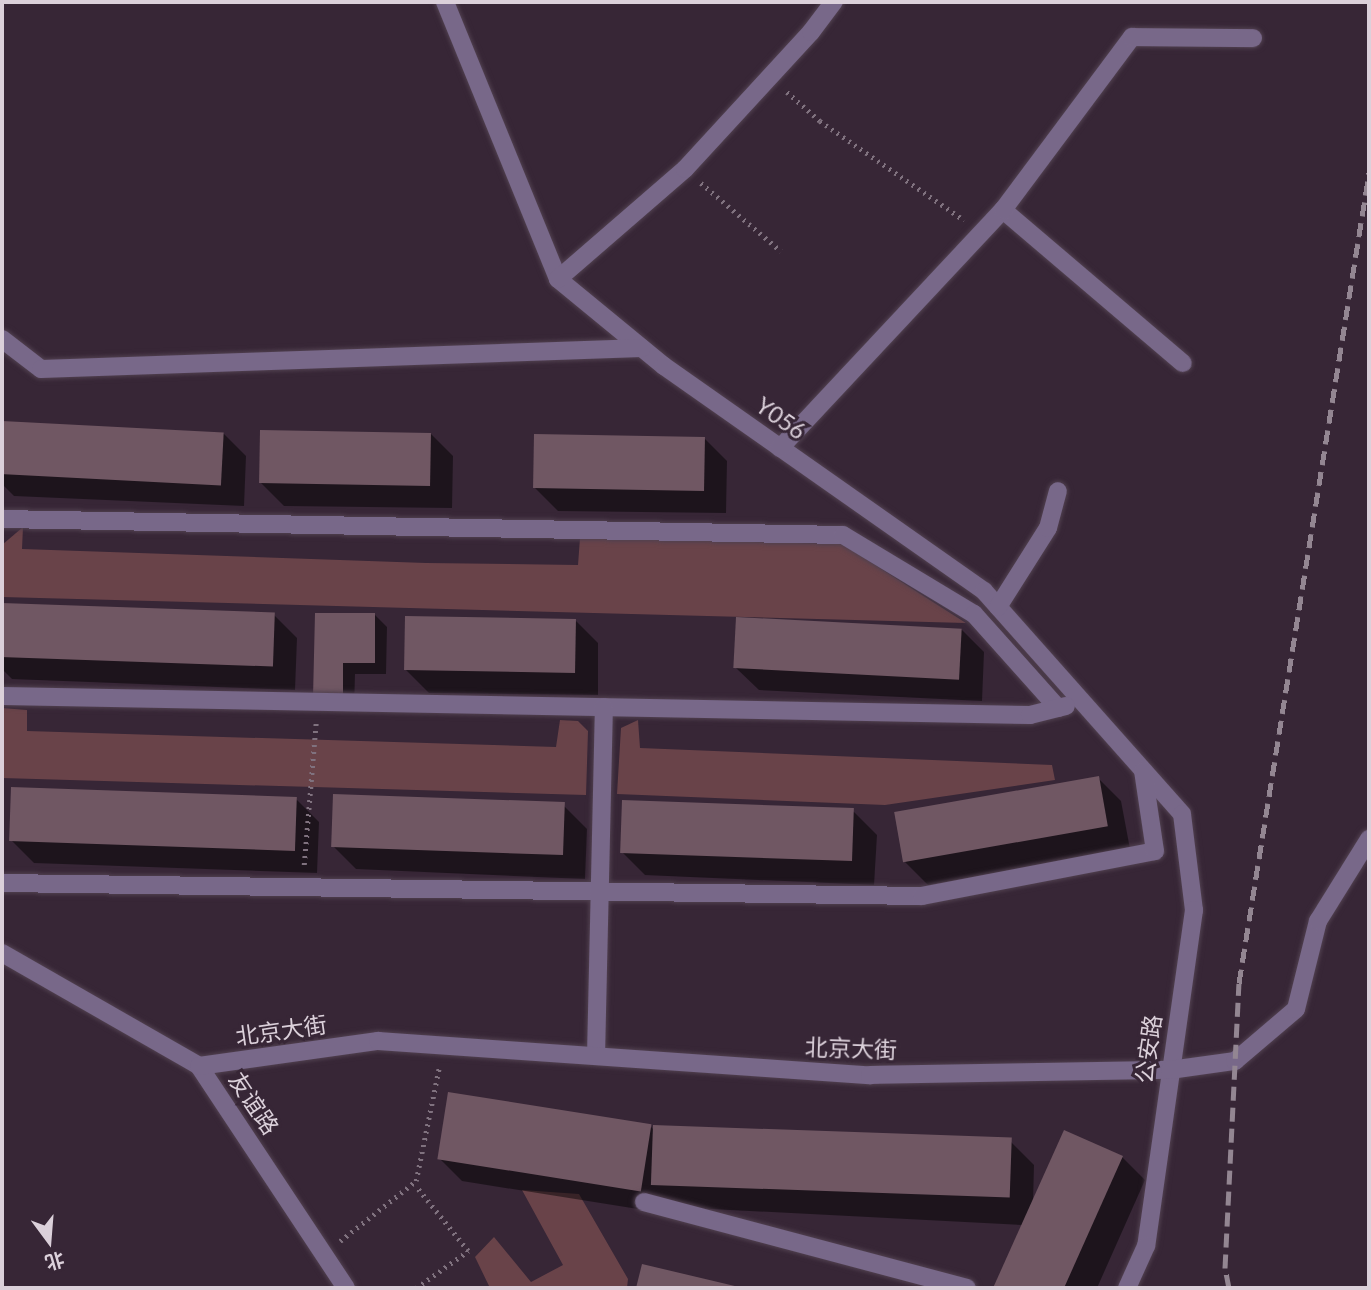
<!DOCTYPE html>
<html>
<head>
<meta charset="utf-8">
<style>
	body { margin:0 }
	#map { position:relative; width:1371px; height:1290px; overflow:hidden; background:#372636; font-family:Lato,"Noto Sans SC",sans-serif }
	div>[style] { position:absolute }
	.green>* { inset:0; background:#694349 }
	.shadow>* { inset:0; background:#0007 }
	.building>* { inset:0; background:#705763; transform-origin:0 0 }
	.path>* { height:4.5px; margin-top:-2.25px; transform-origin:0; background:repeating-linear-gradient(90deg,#80727f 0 2px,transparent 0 7px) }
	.roads { filter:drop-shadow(0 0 2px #514150) drop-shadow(0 0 2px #514150) }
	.minor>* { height:18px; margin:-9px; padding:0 9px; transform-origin:9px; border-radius:9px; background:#786889 }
	.rail>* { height:5px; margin-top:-2.5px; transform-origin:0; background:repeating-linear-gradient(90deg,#938692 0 14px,transparent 0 21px) }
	span { translate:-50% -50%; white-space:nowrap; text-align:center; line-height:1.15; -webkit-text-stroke:6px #372636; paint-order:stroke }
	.street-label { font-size:23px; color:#dbd0da }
	.frame { position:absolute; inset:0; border:4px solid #dbd0da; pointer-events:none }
	.north { position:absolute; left:14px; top:1206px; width:70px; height:70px; -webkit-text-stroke:5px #372636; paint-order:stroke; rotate:164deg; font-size:19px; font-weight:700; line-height:28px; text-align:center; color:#dbd0da }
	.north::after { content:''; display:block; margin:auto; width:24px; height:32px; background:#dbd0da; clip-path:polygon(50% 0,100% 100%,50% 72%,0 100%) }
</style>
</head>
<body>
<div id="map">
	<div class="green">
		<div style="clip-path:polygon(23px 527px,22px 549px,426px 563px,578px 565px,580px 538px,842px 544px,966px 623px,2px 597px,2px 545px)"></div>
		<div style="clip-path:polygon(2px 708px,27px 710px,27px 731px,556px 747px,560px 720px,578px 721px,588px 731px,586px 795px,2px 778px)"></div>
		<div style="clip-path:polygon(638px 720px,640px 748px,1052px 765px,1055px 780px,885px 805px,617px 794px,621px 728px)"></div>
		<div style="clip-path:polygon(522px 1190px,579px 1194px,628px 1279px,627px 1288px,490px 1288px,475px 1257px,494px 1237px,531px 1282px,563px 1265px)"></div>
	</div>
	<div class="shadow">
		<div style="clip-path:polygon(2px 423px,223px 433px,246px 456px,244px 506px,14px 496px,2px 484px)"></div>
		<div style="clip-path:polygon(430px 433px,453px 456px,452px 508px,284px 506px,261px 483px)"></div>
		<div style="clip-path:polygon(704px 438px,727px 461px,726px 513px,558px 511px,535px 488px)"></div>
		<div style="clip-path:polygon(2px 605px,274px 615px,297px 638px,295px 690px,12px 679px,2px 669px)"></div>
		<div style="clip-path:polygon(375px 615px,387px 627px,386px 674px,355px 674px,354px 709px,315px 696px)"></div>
		<div style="clip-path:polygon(575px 620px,598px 643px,598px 695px,429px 693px,406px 670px)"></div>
		<div style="clip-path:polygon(961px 629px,984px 652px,982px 701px,759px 690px,736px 668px)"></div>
		<div style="clip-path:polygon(1098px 778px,1121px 801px,1130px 849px,928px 885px,905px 862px)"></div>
		<div style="clip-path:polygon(296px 799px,319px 822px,317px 873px,34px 863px,11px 840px)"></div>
		<div style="clip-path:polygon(564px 806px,587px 829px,585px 879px,356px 869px,333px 846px)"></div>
		<div style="clip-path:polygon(854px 812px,877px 835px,874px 885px,645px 875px,622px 852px)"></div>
		<div style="clip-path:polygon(650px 1126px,654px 1130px,1011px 1142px,1034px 1165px,1033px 1203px,1122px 1157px,1145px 1180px,1097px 1288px,995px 1288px,1023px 1225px,672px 1207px,663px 1213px,462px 1181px,439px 1158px)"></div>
	</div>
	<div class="building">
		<div style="left:2px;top:421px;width:222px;height:53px;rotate:3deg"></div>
		<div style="left:260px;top:430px;width:171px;height:53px;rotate:1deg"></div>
		<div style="left:534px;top:434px;width:171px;height:54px;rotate:1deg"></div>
		<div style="left:2px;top:603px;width:273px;height:54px;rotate:2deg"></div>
		<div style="clip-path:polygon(315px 613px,375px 613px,375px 663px,343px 663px,343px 698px,313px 697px)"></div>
		<div style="left:405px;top:616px;width:171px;height:54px;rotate:1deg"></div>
		<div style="left:736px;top:617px;width:226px;height:51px;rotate:3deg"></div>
		<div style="left:1099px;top:776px;width:51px;height:208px;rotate:80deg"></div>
		<div style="left:11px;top:787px;width:286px;height:54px;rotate:2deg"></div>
		<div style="left:333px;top:794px;width:232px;height:53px;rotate:2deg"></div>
		<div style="left:622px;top:800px;width:232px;height:53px;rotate:2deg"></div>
		<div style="left:448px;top:1092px;width:206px;height:68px;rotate:9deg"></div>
		<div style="left:653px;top:1125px;width:359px;height:60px;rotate:2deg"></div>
		<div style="clip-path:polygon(1064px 1130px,1123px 1156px,1064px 1288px,993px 1288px)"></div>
		<div style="clip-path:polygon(642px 1264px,739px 1287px,739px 1288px,636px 1288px)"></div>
	</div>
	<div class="path">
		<div style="left:787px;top:92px;width:44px;rotate:41.3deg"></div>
		<div style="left:820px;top:121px;width:175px;rotate:34.5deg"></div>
		<div style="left:701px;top:183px;width:105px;rotate:40.4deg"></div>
		<div style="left:304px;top:865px;width:143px;rotate:-85.2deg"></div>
		<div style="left:340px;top:1241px;width:97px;rotate:-38.3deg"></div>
		<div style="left:416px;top:1181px;width:115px;rotate:-78.5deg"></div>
		<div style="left:416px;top:1288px;width:64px;rotate:-35.4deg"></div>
		<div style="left:468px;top:1251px;width:80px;rotate:-128.9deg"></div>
	</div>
	<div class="roads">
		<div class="minor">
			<div style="left:445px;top:2px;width:299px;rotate:67.8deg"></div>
			<div style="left:558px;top:279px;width:137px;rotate:39.4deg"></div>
			<div style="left:664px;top:366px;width:391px;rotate:35.1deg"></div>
			<div style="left:984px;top:591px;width:298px;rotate:48.4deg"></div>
			<div style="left:1182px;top:814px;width:97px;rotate:82.9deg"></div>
			<div style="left:1194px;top:910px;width:339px;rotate:98.1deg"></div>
			<div style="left:1146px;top:1246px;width:46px;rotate:114.3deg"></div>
			<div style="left:1003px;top:210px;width:236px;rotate:40.4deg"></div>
			<div style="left:558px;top:279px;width:168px;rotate:-40.9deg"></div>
			<div style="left:685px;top:169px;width:186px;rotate:-47.4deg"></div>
			<div style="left:811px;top:32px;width:38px;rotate:-53deg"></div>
			<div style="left:2px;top:339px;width:49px;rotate:37.6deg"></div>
			<div style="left:41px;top:369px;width:601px;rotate:-2deg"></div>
			<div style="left:780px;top:448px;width:326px;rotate:-46.9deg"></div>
			<div style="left:1003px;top:210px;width:216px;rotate:-53.3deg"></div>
			<div style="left:1132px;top:37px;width:121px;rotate:0.5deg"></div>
			<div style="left:2px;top:519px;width:841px;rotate:1.09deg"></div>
			<div style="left:843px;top:535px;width:153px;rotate:31.1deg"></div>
			<div style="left:974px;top:614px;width:126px;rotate:48.2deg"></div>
			<div style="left:998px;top:607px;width:93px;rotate:-57.7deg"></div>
			<div style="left:1048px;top:528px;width:38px;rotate:-75deg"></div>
			<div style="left:2px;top:696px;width:1028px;rotate:1.06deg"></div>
			<div style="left:1030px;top:715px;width:37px;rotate:-14deg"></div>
			<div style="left:2px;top:883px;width:920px;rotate:0.81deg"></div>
			<div style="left:922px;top:896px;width:237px;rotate:-10.9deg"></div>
			<div style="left:1155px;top:851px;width:81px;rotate:-98.5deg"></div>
			<div style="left:2px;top:953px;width:227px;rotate:29.8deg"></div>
			<div style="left:199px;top:1066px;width:266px;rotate:56.5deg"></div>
			<div style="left:596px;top:1056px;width:349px;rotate:-88.7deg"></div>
			<div style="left:199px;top:1066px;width:181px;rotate:-8deg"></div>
			<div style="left:378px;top:1041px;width:493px;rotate:4deg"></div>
			<div style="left:870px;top:1075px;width:300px;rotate:-1deg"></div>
			<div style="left:1170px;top:1070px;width:66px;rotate:-7.9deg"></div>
			<div style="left:1235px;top:1061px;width:80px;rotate:-40.4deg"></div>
			<div style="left:1296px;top:1009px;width:91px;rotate:-76deg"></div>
			<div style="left:1318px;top:921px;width:97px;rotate:-58.1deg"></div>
			<div style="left:644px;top:1202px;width:334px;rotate:14.9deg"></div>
		</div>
	</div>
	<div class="rail">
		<div style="left:1229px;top:1288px;width:20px;rotate:-101deg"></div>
		<div style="left:1225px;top:1268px;width:285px;rotate:-87.2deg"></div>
		<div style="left:1239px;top:983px;width:820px;rotate:-80.88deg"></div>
	</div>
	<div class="street-label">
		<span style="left:781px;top:418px;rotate:35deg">Y056</span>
		<span style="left:281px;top:1030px;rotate:-8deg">北京大街</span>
		<span style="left:851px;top:1048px;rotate:2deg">北京大街</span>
		<span style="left:1148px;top:1049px;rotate:-82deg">公安路</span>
		<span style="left:254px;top:1103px;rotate:56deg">友谊路</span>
	</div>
	<div class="frame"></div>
	<div class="north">北</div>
</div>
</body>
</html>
